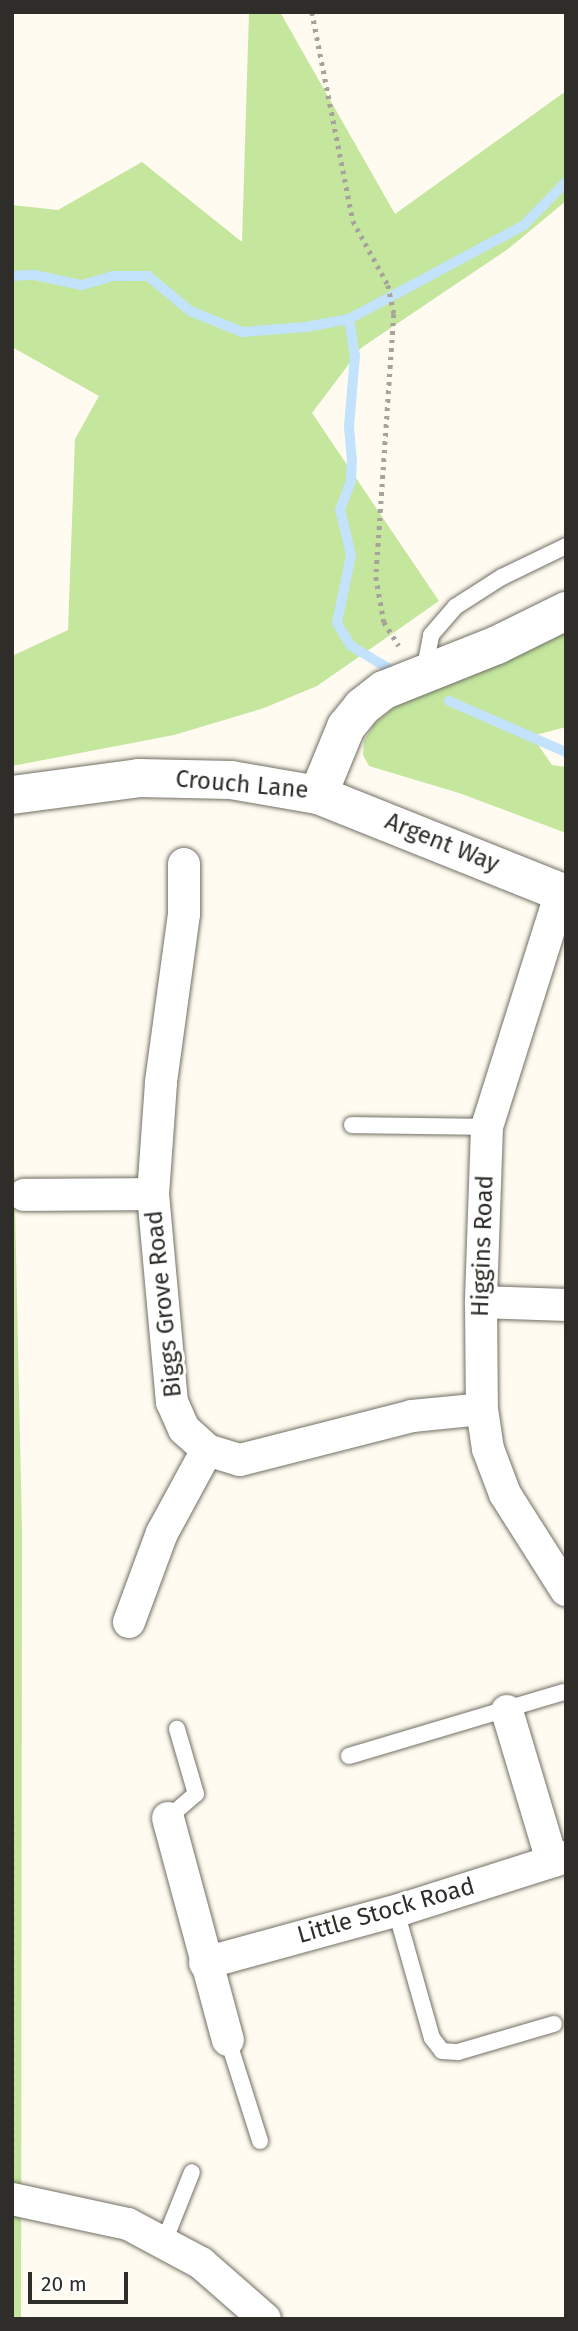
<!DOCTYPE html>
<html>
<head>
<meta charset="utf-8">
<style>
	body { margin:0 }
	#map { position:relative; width:578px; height:2331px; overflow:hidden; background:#fffbf0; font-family:"Fira Sans",sans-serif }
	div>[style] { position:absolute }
	.green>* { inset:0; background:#c4e69d }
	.stream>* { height:10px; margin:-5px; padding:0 5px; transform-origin:5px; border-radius:5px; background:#c2e3fb }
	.path>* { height:4.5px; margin-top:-2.25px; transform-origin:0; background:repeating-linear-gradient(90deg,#a6a39b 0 3.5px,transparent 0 8.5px) }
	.roads { filter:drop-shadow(0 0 2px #726f65) drop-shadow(0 0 2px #726f65) }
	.lane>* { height:16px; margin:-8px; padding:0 8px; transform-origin:8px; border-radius:8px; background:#fff }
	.street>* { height:32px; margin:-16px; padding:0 16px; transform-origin:16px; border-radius:16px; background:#fff }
	.secondary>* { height:38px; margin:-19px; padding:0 19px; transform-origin:19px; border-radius:19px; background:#fff }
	span { translate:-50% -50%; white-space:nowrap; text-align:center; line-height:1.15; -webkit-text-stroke:6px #fff; paint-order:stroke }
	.street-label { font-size:24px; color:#2e2d29 }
	.frame { position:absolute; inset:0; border:14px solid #2e2d29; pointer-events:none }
	.scale { position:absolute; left:28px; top:2272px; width:100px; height:32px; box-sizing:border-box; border:4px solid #2e2d29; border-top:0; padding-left:9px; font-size:21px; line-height:24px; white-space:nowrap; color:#2e2d29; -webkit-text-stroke:5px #fff; paint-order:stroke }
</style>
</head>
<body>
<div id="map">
	<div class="green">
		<div style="clip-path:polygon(249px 12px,280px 12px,395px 214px,566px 91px,566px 201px,508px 249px,361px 348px,312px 413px,439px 601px,317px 686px,264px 708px,174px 735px,12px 766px,12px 656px,68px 630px,75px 439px,99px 396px,12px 347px,12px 205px,58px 210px,142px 162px,242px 242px)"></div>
		<div style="clip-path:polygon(566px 626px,566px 727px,532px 736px,552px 765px,566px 767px,566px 833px,459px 793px,369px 766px,363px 755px,364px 741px,374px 724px,398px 704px)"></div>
		<div style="clip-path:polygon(12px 1064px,22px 1533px,21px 2319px,12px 2319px)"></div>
	</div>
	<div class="stream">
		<div style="left:12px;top:276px;width:22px;rotate:-3deg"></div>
		<div style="left:34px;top:275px;width:49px;rotate:11.8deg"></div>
		<div style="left:82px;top:285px;width:33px;rotate:-16deg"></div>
		<div style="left:114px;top:276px;width:34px"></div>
		<div style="left:148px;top:276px;width:55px;rotate:39.8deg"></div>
		<div style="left:190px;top:311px;width:56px;rotate:22deg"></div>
		<div style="left:242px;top:332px;width:64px;rotate:-4.5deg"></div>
		<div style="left:306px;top:327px;width:44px;rotate:-10.5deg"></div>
		<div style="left:349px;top:319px;width:199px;rotate:-28.2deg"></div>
		<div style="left:524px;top:225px;width:60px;rotate:-45.7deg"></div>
		<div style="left:349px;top:319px;width:36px;rotate:81deg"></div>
		<div style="left:355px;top:355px;width:72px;rotate:94.8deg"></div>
		<div style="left:349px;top:427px;width:32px;rotate:85deg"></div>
		<div style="left:352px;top:459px;width:22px;rotate:93deg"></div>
		<div style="left:351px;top:481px;width:30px;rotate:111deg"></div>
		<div style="left:340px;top:509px;width:47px;rotate:76.6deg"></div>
		<div style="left:351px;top:555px;width:69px;rotate:101.6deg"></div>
		<div style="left:337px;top:623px;width:26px;rotate:59deg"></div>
		<div style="left:350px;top:645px;width:46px;rotate:31.6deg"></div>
		<div style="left:449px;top:701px;width:128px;rotate:23.6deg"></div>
	</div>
	<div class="path">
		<div style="left:312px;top:12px;width:213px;rotate:78.9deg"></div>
		<div style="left:353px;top:221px;width:73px;rotate:61.3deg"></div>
		<div style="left:388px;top:285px;width:30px;rotate:78deg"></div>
		<div style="left:394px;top:314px;width:264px;rotate:93.9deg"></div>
		<div style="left:376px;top:577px;width:46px;rotate:79.9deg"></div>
		<div style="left:384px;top:622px;width:28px;rotate:58deg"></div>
		<div style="left:12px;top:1815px;width:353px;rotate:90deg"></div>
	</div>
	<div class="roads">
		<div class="lane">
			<div style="left:424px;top:672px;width:38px;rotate:-79deg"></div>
			<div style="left:431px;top:635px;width:37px;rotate:-49deg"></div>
			<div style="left:455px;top:607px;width:56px;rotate:-32.6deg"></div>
			<div style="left:502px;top:577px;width:71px;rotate:-25.8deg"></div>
			<div style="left:352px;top:1125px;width:135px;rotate:0.8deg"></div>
			<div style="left:349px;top:1756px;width:224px;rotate:-16.6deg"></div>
			<div style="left:168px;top:1818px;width:37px;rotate:-41deg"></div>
			<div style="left:196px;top:1794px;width:68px;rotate:-106.3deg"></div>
			<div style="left:396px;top:1911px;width:132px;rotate:74.2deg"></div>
			<div style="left:432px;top:2038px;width:16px;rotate:52deg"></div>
			<div style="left:442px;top:2051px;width:16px;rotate:4deg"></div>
			<div style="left:458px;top:2052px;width:100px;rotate:-16.3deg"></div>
			<div style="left:228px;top:2040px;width:106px;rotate:72.4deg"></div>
			<div style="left:164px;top:2242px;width:75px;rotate:-68.2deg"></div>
		</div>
		<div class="street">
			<div style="left:184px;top:864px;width:50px;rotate:90deg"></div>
			<div style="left:184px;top:914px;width:171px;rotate:97.8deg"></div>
			<div style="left:161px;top:1083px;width:111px;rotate:94.1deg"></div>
			<div style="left:153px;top:1194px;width:209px;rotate:84.8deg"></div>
			<div style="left:172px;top:1402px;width:30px;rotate:66deg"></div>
			<div style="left:184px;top:1429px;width:31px;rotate:42deg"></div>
			<div style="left:207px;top:1450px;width:34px;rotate:17deg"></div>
			<div style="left:240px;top:1460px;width:178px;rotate:-14.3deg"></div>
			<div style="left:412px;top:1416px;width:70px;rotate:-5.7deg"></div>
			<div style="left:561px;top:892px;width:246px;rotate:107.5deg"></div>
			<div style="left:487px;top:1127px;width:175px;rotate:92deg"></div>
			<div style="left:481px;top:1302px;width:107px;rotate:89.5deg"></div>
			<div style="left:482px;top:1409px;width:40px;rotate:81.5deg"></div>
			<div style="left:488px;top:1449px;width:48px;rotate:69.3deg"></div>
			<div style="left:505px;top:1494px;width:114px;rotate:57.6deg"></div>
			<div style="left:24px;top:1195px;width:129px;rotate:-0.4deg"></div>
			<div style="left:481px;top:1302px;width:85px;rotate:2deg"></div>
			<div style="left:129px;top:1622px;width:95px;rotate:-69.7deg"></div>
			<div style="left:162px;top:1533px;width:94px;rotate:-61.5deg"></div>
			<div style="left:507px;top:1711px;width:157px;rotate:73.3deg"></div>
			<div style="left:168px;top:1818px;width:230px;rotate:74.9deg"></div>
			<div style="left:205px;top:1963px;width:205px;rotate:-15.3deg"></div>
			<div style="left:403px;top:1909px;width:171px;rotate:-17.7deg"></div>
			<div style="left:12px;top:2199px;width:119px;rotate:12.2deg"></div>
			<div style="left:128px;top:2224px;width:83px;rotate:28.1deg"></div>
			<div style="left:201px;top:2263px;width:85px;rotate:41.2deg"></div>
		</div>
		<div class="secondary">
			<div style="left:12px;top:795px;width:128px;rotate:-7.6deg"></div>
			<div style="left:139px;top:778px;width:92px;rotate:1.2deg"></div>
			<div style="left:231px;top:780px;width:88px;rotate:9.8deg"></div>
			<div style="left:318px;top:795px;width:267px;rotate:21.8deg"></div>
			<div style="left:318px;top:795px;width:74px;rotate:-67.6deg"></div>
			<div style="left:346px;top:727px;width:26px;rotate:-51deg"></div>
			<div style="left:362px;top:707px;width:28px;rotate:-38deg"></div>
			<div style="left:384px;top:690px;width:122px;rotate:-21.7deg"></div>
			<div style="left:497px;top:645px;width:77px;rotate:-26.2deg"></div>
		</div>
	</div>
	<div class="street-label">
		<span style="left:242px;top:785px;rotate:5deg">Crouch Lane</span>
		<span style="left:442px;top:843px;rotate:22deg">Argent Way</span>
		<span style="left:483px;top:1246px;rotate:-88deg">Higgins Road</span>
		<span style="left:164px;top:1304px;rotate:-96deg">Biggs Grove Road</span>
		<span style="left:386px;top:1911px;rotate:-16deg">Little Stock Road</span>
	</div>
	<div class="frame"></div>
	<div class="scale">20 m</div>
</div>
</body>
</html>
